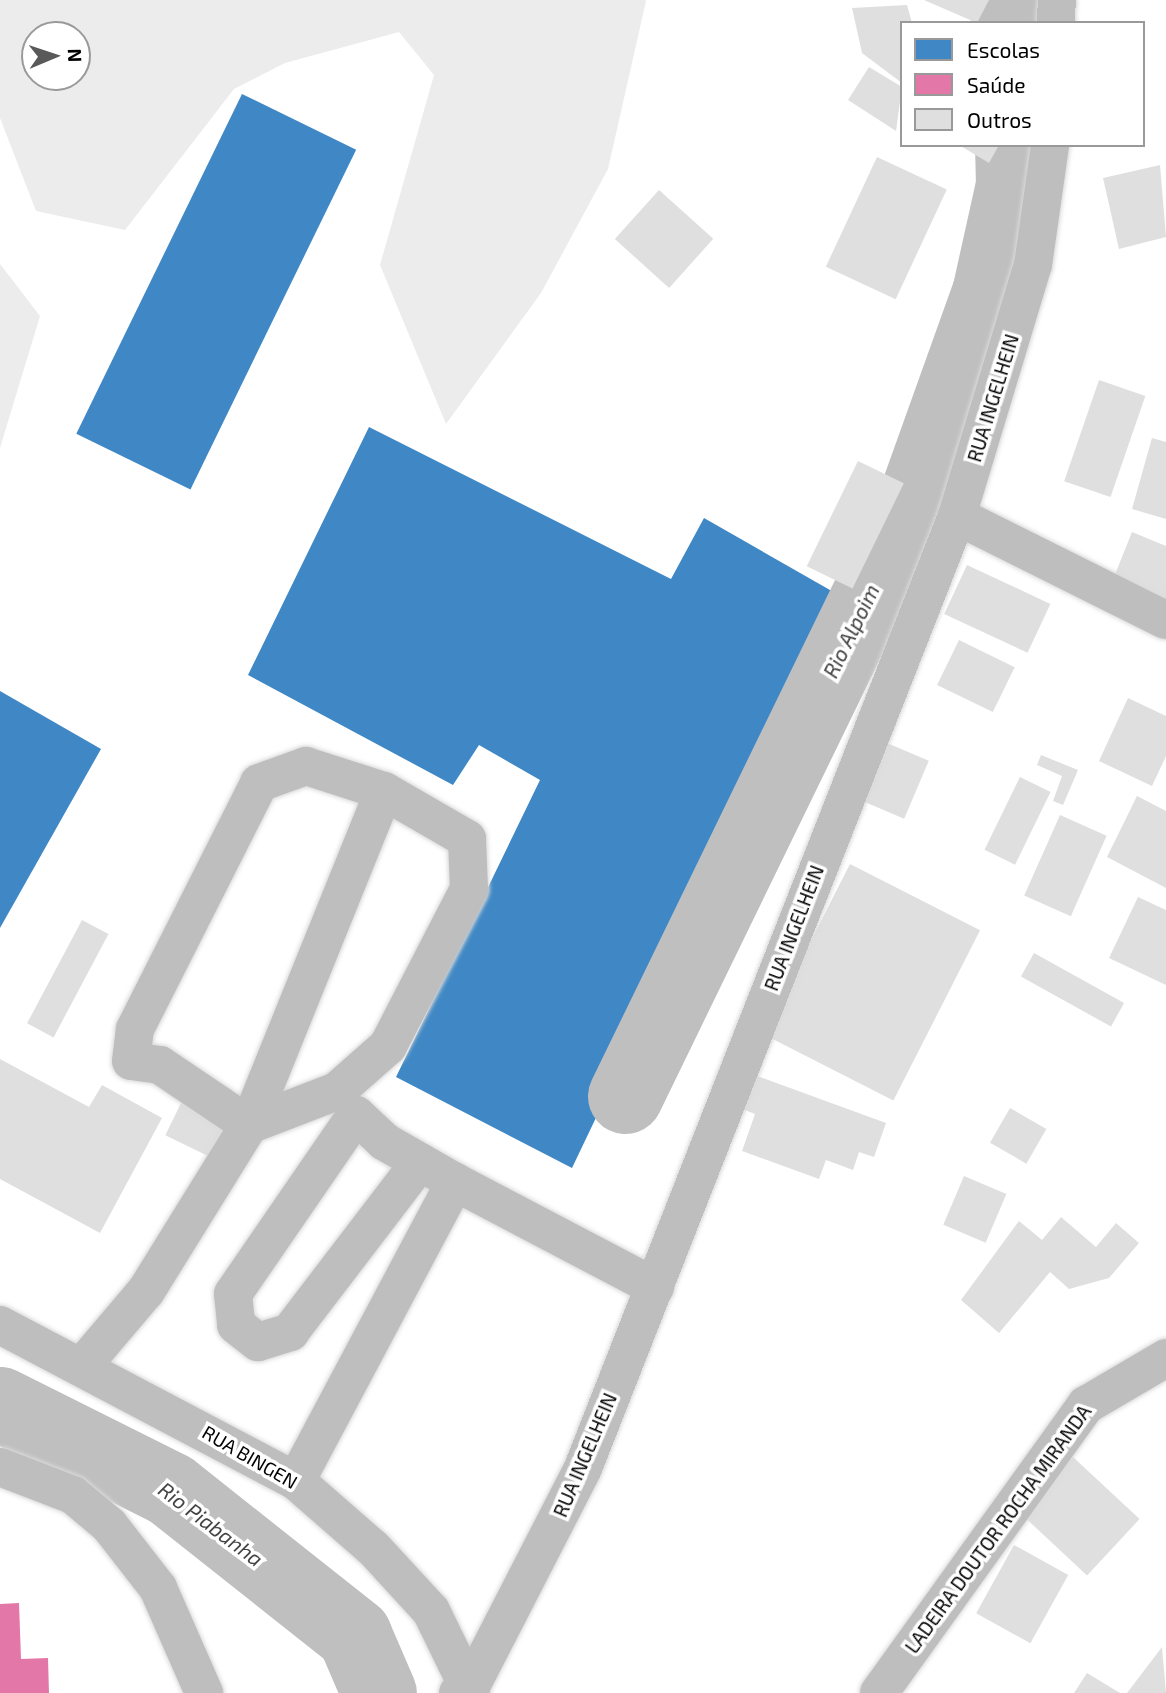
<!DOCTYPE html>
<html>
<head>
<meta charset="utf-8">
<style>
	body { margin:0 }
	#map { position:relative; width:1166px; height:1693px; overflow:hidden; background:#fff; font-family:"Exo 2",sans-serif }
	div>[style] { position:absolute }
	.green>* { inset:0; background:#ececec }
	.schools>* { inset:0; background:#3f88c5; transform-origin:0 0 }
	.health>* { inset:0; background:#e377a8 }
	.river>* { height:75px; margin:-37.5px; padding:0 37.5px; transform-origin:37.5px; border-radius:37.5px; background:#bfbfbf }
	.building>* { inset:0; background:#dfdfdf; transform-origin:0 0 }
	.roads { filter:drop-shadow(0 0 2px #dbdbdb) drop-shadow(0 0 2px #dbdbdb) }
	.minor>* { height:38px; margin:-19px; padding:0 19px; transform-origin:19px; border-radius:19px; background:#bebebe }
	.major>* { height:38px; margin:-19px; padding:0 19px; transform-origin:19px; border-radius:19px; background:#bebebe }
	span { translate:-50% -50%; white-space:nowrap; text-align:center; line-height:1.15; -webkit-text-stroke:7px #fff; paint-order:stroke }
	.street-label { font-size:19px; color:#000 }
	.water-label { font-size:21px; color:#444; font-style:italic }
	.legend { position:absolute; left:900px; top:21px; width:245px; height:126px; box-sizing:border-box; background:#fff; border:2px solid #999; margin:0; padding:9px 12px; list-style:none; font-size:21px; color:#000 }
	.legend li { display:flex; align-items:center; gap:14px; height:35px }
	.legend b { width:35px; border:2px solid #999 }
	.north { position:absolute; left:21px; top:21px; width:70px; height:70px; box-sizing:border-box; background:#fff; border:2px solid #999; border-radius:50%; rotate:88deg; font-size:19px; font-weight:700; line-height:28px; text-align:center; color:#000 }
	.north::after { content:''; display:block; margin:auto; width:24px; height:32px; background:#595959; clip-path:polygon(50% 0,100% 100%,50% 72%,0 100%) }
</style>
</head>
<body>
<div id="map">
	<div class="green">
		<div style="clip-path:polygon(evenodd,0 0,645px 0,646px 1px,608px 169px,541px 293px,446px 424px,380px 265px,434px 75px,399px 32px,285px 63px,234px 89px,125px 230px,36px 211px,0 118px,0 0,35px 35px,77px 35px,77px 77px,35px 77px,35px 35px)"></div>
		<div style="clip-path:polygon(0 264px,40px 316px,0 448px)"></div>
	</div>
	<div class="schools">
		<div style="left:242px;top:94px;width:127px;height:378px;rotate:26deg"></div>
		<div style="clip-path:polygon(369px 427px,671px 579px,704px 518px,844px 598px,572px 1168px,396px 1077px,540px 780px,479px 745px,453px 785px,248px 675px)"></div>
		<div style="clip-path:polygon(0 691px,101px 749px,0 928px)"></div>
	</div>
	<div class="health">
		<div style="clip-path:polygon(19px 1603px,21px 1659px,48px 1658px,49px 1693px,0 1693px,0 1604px)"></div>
	</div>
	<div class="river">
		<div style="left:1008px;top:0;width:23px;rotate:90deg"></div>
		<div style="left:625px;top:1096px;width:661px;rotate:-64.06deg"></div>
		<div style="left:914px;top:502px;width:222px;rotate:-70.3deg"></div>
		<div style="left:989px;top:293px;width:111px;rotate:-77.5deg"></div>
		<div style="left:1013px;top:185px;width:40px;rotate:-91.4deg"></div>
		<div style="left:0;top:1404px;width:190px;rotate:26.6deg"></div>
		<div style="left:170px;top:1489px;width:235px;rotate:38.4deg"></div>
		<div style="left:354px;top:1635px;width:63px;rotate:66.7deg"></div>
	</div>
	<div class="building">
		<div style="clip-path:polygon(924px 0,989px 0,977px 23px)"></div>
		<div style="clip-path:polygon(907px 5px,912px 23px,902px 23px,902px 83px,862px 53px,852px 8px)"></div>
		<div style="clip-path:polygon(869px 67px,902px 87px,896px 131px,848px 100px)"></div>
		<div style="clip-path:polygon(959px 145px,999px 145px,989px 163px)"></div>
		<div style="left:877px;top:157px;width:77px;height:121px;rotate:25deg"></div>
		<div style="clip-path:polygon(1160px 165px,1166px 237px,1119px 249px,1103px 178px)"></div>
		<div style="left:659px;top:190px;width:73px;height:66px;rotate:42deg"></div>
		<div style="left:1099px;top:380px;width:49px;height:107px;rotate:19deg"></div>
		<div style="clip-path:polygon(1152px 438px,1166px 442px,1166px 519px,1132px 509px)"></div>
		<div style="left:858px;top:461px;width:51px;height:117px;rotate:26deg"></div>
		<div style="clip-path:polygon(1132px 532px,1166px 546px,1166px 599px,1114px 577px)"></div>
		<div style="left:967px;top:565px;width:92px;height:54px;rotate:25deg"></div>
		<div style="left:959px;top:640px;width:62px;height:50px;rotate:26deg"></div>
		<div style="clip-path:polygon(1128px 698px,1166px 716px,1166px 756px,1152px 786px,1099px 761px)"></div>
		<div style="left:880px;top:740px;width:53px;height:63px;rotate:23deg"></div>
		<div style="clip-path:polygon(1041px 755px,1078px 770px,1063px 805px,1053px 801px,1062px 776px,1037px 765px)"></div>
		<div style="left:1020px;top:777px;width:34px;height:81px;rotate:26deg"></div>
		<div style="clip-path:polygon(1137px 796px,1166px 811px,1166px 888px,1107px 857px)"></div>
		<div style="left:1060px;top:815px;width:51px;height:88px;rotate:24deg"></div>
		<div style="left:850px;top:864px;width:146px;height:191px;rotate:27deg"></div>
		<div style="clip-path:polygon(1138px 897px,1166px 910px,1166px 985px,1109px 958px)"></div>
		<div style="left:82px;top:920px;width:30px;height:117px;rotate:28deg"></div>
		<div style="left:1034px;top:953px;width:103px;height:27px;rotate:29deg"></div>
		<div style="clip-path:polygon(0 1059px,89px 1107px,102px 1085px,162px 1118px,100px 1233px,0 1179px)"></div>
		<div style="clip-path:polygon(749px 1073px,886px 1123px,874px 1157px,859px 1152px,853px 1170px,826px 1160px,819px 1179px,742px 1151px,755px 1114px,737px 1107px)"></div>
		<div style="left:182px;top:1101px;width:55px;height:38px;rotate:26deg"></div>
		<div style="left:1010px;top:1108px;width:42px;height:40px;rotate:30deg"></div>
		<div style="left:964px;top:1176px;width:46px;height:53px;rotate:23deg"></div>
		<div style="clip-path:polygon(1061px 1217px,1096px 1247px,1116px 1223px,1139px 1243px,1109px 1278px,1069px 1289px,1050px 1272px,999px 1333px,961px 1300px,1019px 1221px,1042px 1240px)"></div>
		<div style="left:1073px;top:1457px;width:91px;height:77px;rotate:43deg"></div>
		<div style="left:1014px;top:1545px;width:62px;height:78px;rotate:29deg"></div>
		<div style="clip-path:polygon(1162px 1647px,1166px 1693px,1127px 1693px)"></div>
		<div style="clip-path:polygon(1087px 1673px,1120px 1693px,1074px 1693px)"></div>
	</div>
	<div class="roads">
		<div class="minor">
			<div style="left:1056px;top:23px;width:23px;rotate:-88deg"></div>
			<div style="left:957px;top:516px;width:233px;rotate:26.5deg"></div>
			<div style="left:306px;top:766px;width:82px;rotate:17.8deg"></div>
			<div style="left:384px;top:791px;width:96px;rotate:30deg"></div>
			<div style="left:467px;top:839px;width:50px;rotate:87.7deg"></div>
			<div style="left:469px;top:889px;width:177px;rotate:117.3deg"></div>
			<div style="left:388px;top:1046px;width:68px;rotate:138.6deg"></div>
			<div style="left:337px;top:1091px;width:94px;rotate:158.9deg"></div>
			<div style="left:249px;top:1125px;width:107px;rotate:-146deg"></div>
			<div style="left:160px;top:1065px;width:29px;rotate:-172deg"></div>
			<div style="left:131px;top:1061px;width:32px;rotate:-83deg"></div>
			<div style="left:135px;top:1029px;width:275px;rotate:-63.2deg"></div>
			<div style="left:259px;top:783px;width:50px;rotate:-19.9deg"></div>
			<div style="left:455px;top:1182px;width:226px;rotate:27.7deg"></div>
			<div style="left:84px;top:1364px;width:96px;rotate:-49.7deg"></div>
			<div style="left:146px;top:1291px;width:195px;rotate:-58.2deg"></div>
			<div style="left:249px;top:1125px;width:360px;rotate:-68deg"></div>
			<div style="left:296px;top:1481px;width:339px;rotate:-62deg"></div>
			<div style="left:455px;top:1182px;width:81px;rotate:-150.3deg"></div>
			<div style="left:385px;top:1142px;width:40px;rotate:-137deg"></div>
			<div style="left:356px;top:1115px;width:217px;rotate:124.5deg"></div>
			<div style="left:233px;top:1294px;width:31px;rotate:84deg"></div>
			<div style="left:236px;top:1325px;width:28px;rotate:38deg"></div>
			<div style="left:258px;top:1342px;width:34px;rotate:-17deg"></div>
			<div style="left:290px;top:1332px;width:214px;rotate:-52.6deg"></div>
			<div style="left:458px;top:1693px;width:13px;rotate:-23deg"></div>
			<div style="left:470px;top:1688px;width:247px;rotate:-62.8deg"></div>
			<div style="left:583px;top:1468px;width:1023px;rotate:-68.55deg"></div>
			<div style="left:957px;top:516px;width:262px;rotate:-73.2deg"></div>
			<div style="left:1033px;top:265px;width:121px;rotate:-81.9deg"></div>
			<div style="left:879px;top:1693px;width:355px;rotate:-54.3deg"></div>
			<div style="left:1086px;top:1405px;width:93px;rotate:-30.4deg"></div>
		</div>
		<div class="major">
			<div style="left:0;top:1325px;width:335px;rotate:27.8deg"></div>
			<div style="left:296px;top:1481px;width:103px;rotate:41.1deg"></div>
			<div style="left:374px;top:1549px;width:84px;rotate:47.4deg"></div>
			<div style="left:431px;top:1611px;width:91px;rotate:64deg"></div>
			<div style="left:0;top:1467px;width:78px;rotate:21deg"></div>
			<div style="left:73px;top:1495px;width:47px;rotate:39.8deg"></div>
			<div style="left:109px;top:1525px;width:80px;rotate:52.1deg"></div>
			<div style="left:158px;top:1588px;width:115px;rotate:66.3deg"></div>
		</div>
	</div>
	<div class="street-label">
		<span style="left:993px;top:398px;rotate:-73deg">RUA INGELHEIN</span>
		<span style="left:794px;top:928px;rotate:-69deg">RUA INGELHEIN</span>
		<span style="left:585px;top:1455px;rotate:-67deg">RUA INGELHEIN</span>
		<span style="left:250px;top:1457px;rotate:30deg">RUA BINGEN</span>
		<span style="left:998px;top:1529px;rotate:-54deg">LADEIRA DOUTOR ROCHA MIRANDA</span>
	</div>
	<div class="water-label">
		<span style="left:851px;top:631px;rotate:-64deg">Rio Alpoim</span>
		<span style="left:211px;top:1524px;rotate:37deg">Rio Piabanha</span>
	</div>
	<ul class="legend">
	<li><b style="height:19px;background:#3f88c5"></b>Escolas</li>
	<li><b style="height:19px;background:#e377a8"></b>Saúde</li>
	<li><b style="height:19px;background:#dfdfdf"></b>Outros</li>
	</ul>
	<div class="north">N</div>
</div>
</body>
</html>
